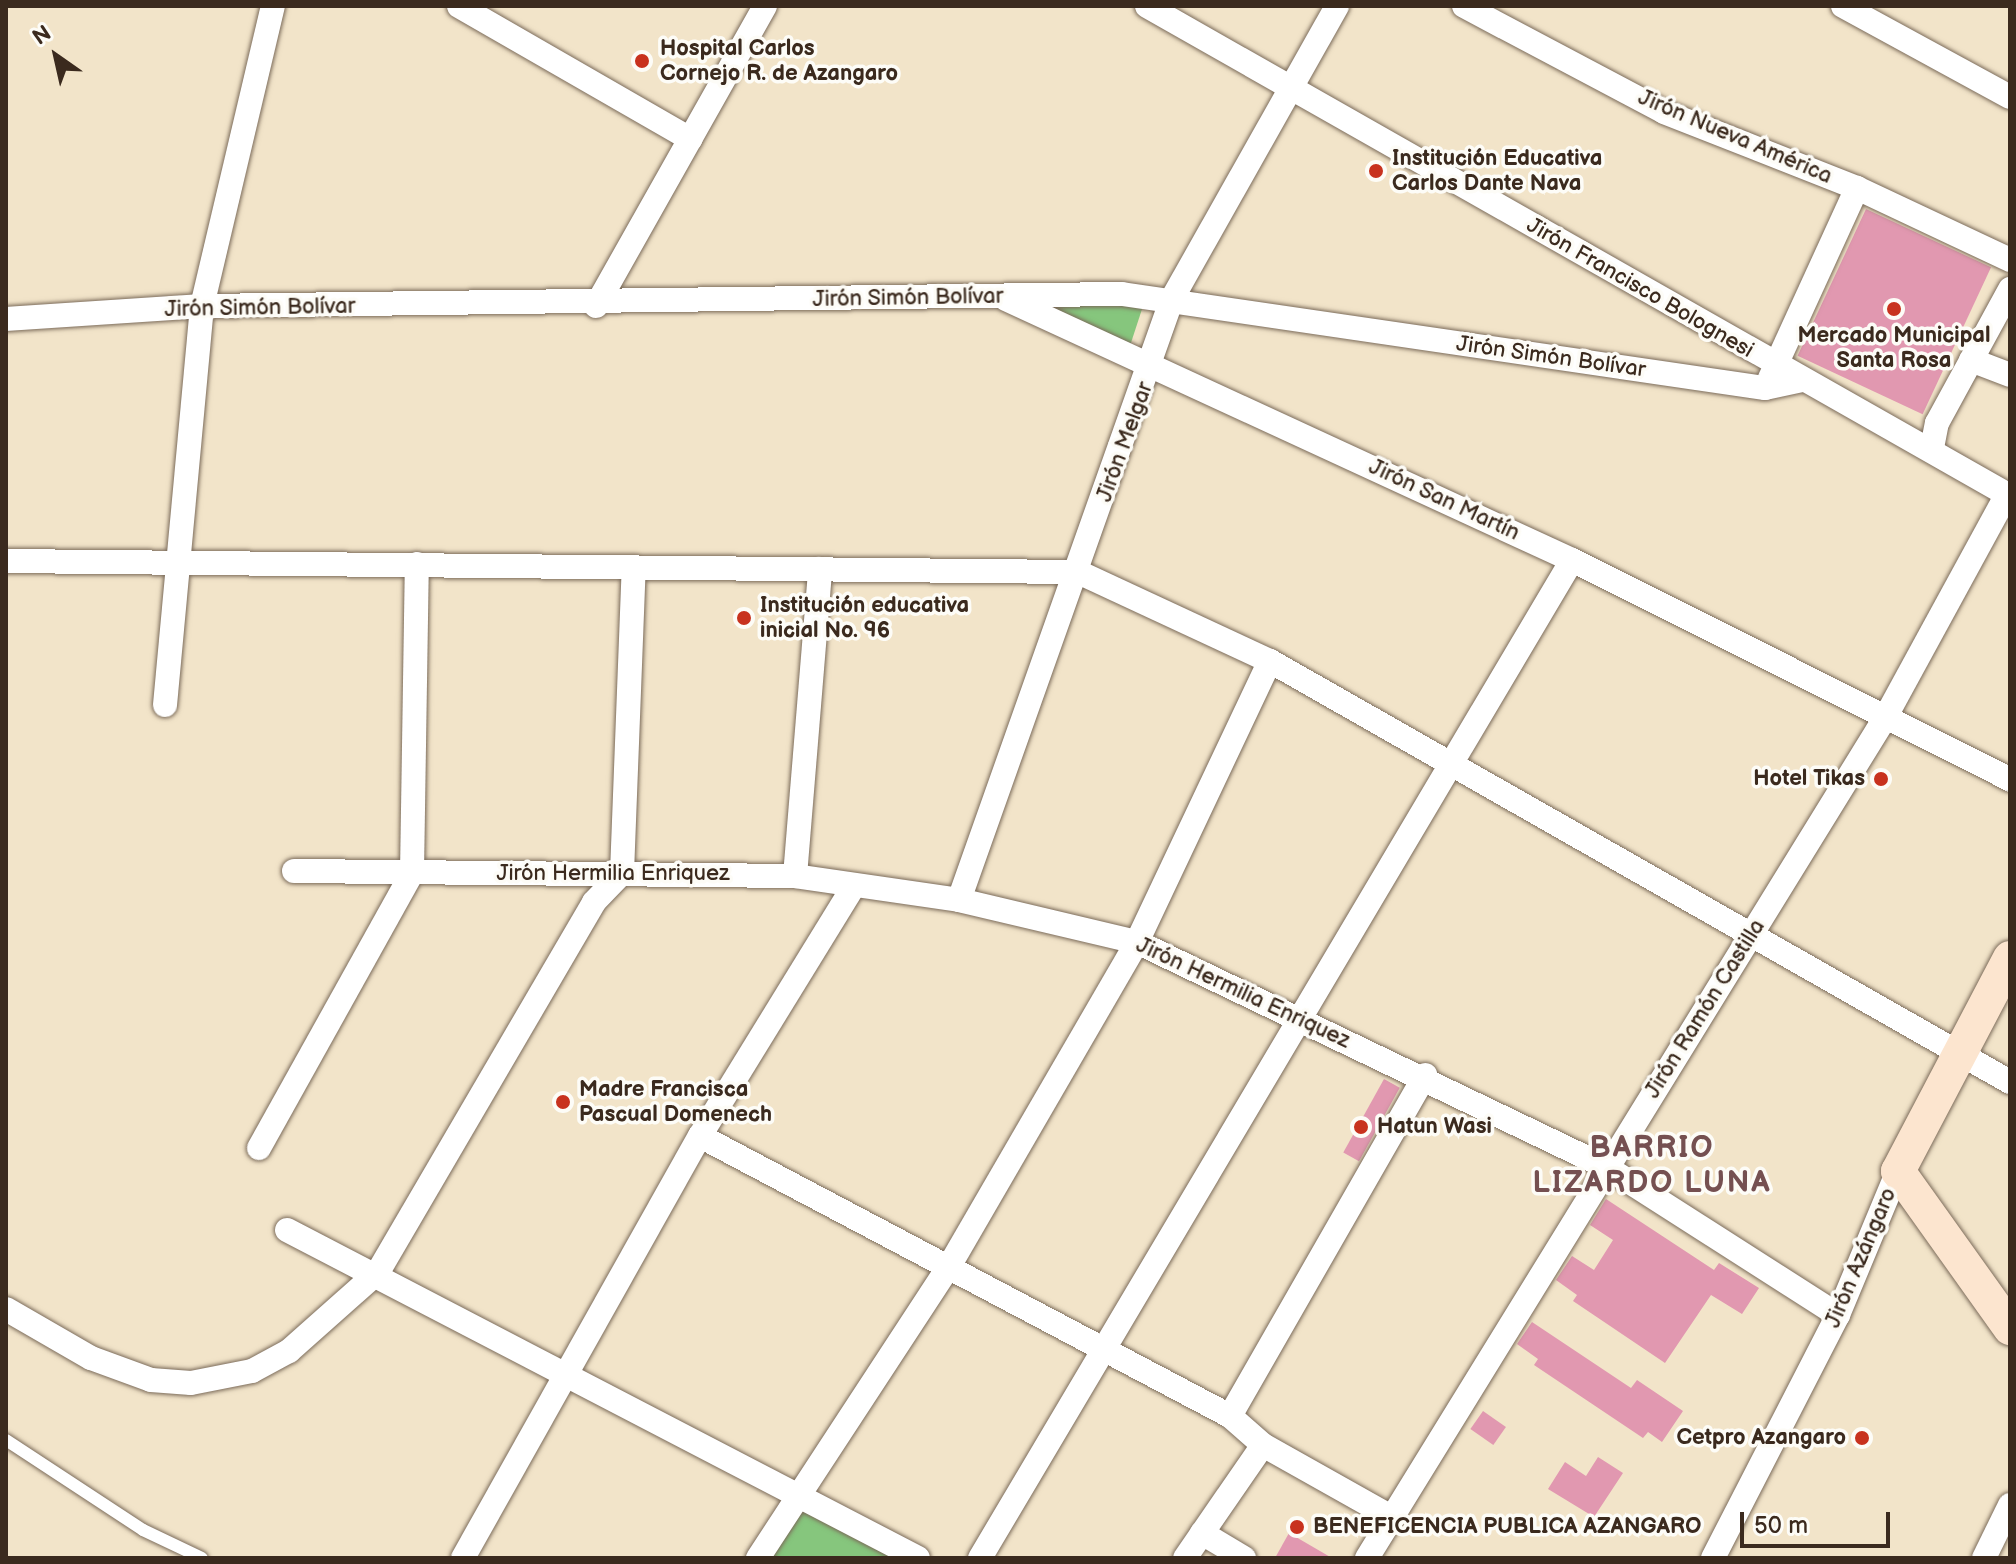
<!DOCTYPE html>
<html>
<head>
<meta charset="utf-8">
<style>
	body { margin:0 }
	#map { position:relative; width:2016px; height:1564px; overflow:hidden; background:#f2e4c9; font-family:"Balsamiq Sans",sans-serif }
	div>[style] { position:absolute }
	.green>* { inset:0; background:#86c67d }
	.building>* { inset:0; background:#e198b0; transform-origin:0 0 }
	.roads { filter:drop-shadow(0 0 2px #7b6b5a) drop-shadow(0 0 2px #7b6b5a) }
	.lane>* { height:12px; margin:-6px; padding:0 6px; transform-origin:6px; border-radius:6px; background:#fff }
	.street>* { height:24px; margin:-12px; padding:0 12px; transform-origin:12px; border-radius:12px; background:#fff }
	.secondary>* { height:34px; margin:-17px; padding:0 17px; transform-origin:17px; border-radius:17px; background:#fce5cf }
	.dots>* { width:22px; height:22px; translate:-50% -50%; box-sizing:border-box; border:4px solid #fdfcf7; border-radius:50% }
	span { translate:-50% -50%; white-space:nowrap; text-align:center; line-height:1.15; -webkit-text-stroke:7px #fdfcf7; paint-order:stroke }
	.poi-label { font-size:22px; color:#3b2a1e; font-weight:700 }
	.left { translate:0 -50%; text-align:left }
	.right { translate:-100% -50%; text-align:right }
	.street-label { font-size:22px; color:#3b2a1e }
	.district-label { font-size:30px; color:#755051; font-weight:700; letter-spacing:2px }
	.frame { position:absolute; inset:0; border:8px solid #3b2a1e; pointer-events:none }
	.north { position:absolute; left:16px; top:16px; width:80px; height:80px; -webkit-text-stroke:6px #fdfcf7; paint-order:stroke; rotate:326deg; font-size:22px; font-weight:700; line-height:32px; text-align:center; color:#3b2a1e }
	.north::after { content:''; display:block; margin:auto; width:28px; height:36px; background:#3b2a1e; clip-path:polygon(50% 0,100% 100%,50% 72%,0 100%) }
	.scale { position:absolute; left:1740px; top:1512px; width:150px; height:36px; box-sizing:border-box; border:4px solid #3b2a1e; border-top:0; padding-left:10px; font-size:24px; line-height:28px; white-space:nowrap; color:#3b2a1e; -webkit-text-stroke:6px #fdfcf7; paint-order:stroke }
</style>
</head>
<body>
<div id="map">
	<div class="green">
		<div style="clip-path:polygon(1013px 300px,1144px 303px,1127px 355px)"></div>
		<div style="clip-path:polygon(798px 1491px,913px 1558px,758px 1558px)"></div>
	</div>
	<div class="building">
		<div style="left:1866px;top:209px;width:138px;height:162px;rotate:25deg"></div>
		<div style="left:1384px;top:1079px;width:18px;height:84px;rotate:29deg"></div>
		<div style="clip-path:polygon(1606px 1199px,1714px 1270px,1719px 1263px,1759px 1288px,1742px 1314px,1711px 1295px,1665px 1363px,1573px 1301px,1577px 1295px,1556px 1280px,1572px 1256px,1594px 1270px,1613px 1240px,1590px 1225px)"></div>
		<div style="clip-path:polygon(1532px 1322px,1631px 1388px,1637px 1380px,1683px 1411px,1662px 1442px,1648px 1432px,1643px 1438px,1534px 1365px,1538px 1359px,1517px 1344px)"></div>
		<div style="left:1483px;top:1411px;width:28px;height:22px;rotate:35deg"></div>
		<div style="clip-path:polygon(1598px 1457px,1623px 1473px,1594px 1517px,1548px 1489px,1565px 1462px,1586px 1476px)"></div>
		<div style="clip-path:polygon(1289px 1533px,1332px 1558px,1275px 1558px)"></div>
	</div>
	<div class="roads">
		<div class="lane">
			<div style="left:6px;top:1440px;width:164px;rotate:33.3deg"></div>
			<div style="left:143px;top:1530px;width:65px;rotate:25.4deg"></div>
		</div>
		<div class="street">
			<div style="left:459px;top:6px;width:267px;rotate:29.9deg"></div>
			<div style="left:1147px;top:6px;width:992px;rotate:29.59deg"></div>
			<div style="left:1464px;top:6px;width:226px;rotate:27.9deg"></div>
			<div style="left:1664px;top:112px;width:207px;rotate:21.5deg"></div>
			<div style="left:1857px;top:188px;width:169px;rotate:25.2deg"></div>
			<div style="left:1843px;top:6px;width:190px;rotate:28.6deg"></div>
			<div style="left:1006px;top:299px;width:623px;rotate:24.76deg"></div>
			<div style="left:1572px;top:560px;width:490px;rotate:26.6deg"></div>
			<div style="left:596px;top:306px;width:344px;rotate:-60.6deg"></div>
			<div style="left:6px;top:319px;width:196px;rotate:-3.8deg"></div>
			<div style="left:202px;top:306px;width:920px;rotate:-0.75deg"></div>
			<div style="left:1122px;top:294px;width:650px;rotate:8.32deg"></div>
			<div style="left:1765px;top:388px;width:38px;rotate:-12deg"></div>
			<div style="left:1971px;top:360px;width:42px;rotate:21deg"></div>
			<div style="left:1770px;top:378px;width:209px;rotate:-65.4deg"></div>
			<div style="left:1932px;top:448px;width:25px;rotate:-79deg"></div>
			<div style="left:1937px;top:423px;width:153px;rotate:-61.4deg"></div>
			<div style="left:6px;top:561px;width:1072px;rotate:0.59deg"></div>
			<div style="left:1078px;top:572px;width:212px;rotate:24.9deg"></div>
			<div style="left:1270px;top:661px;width:851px;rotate:29.64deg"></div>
			<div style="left:165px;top:705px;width:401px;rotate:-84.7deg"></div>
			<div style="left:202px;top:306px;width:308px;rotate:-76.7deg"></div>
			<div style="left:294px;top:871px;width:501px;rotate:0.57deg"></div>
			<div style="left:795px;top:876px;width:166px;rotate:8.3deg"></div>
			<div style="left:959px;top:900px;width:183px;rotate:13.3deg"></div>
			<div style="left:1137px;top:942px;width:522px;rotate:25.63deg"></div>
			<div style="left:1608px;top:1168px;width:273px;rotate:32.6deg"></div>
			<div style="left:795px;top:876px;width:308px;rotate:-85.3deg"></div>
			<div style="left:959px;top:900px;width:638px;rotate:-70.49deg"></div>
			<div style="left:1172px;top:299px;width:336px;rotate:-60.6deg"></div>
			<div style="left:700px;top:1136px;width:599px;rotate:27.85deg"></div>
			<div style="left:1230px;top:1416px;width:44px;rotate:41.3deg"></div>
			<div style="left:1263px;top:1445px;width:149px;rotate:29.3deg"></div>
			<div style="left:259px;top:1148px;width:315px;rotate:-60.9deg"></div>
			<div style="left:412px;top:873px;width:309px;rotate:-89.1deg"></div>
			<div style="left:287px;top:1230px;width:711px;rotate:27.47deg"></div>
			<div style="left:6px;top:1309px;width:98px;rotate:30deg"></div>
			<div style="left:91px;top:1358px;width:64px;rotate:20.1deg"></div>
			<div style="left:151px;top:1380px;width:40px;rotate:4.3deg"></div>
			<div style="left:191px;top:1383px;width:62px;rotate:-11.1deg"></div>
			<div style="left:252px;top:1371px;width:42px;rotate:-28.4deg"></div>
			<div style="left:289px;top:1351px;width:119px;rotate:-41.6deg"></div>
			<div style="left:378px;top:1272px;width:428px;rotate:-59.7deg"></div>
			<div style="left:594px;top:902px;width:40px;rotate:-46deg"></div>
			<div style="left:622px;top:873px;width:306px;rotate:-87.8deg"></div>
			<div style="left:1230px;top:1416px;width:393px;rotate:-60.2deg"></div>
			<div style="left:1202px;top:1533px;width:49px;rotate:30.8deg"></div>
			<div style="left:463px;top:1558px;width:484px;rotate:-60.7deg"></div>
			<div style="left:700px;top:1136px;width:292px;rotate:-58.4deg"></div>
			<div style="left:758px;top:1558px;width:353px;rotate:-56.8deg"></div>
			<div style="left:951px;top:1263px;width:371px;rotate:-59.9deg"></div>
			<div style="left:1137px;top:942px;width:311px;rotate:-64.7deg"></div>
			<div style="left:980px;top:1558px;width:1160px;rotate:-59.32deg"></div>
			<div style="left:1185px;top:1558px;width:137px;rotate:-55.4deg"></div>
			<div style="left:1367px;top:1558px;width:987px;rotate:-58.34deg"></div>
			<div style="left:1885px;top:718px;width:255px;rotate:-61.4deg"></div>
			<div style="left:1713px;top:1558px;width:273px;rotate:-62.8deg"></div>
			<div style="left:1838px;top:1315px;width:156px;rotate:-67.4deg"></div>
			<div style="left:1984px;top:1558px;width:59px;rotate:-63.9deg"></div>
		</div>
		<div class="secondary">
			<div style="left:2010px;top:958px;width:241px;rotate:117.7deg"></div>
			<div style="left:1898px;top:1171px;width:193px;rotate:54.5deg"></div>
		</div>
	</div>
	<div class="dots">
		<div style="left:642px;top:61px;background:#c8321e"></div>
		<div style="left:1376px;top:171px;background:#c8321e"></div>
		<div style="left:1894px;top:309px;background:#c8321e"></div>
		<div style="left:744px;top:618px;background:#c8321e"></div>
		<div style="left:1881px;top:779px;background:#c8321e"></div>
		<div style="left:563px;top:1102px;background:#c8321e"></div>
		<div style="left:1361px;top:1127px;background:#c8321e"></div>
		<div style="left:1862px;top:1438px;background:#c8321e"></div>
		<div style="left:1297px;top:1527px;background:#c8321e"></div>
	</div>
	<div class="poi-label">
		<span class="left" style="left:660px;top:61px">Hospital Carlos<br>Cornejo R. de Azangaro</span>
		<span class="left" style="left:1392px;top:171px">Institución Educativa<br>Carlos Dante Nava</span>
		<span style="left:1894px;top:348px">Mercado Municipal<br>Santa Rosa</span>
		<span class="left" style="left:760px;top:618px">Institución educativa<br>inicial No. 96</span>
		<span class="right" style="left:1865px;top:779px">Hotel Tikas</span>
		<span class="left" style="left:579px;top:1102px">Madre Francisca<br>Pascual Domenech</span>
		<span class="left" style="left:1377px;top:1127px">Hatun Wasi</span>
		<span class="right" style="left:1846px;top:1438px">Cetpro Azangaro</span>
		<span class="left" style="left:1313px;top:1527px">BENEFICENCIA PUBLICA AZANGARO</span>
	</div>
	<div class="street-label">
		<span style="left:1735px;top:137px;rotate:23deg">Jirón Nueva América</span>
		<span style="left:1640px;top:288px;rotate:30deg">Jirón Francisco Bolognesi</span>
		<span style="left:908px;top:298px;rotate:-1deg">Jirón Simón Bolívar</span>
		<span style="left:260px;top:308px;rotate:-1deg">Jirón Simón Bolívar</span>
		<span style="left:1551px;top:357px;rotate:8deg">Jirón Simón Bolívar</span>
		<span style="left:1125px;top:442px;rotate:-70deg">Jirón Melgar</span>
		<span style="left:1444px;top:500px;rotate:25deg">Jirón San Martín</span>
		<span style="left:613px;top:874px">Jirón Hermilia Enriquez</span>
		<span style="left:1243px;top:993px;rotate:25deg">Jirón Hermilia Enriquez</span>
		<span style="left:1705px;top:1009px;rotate:-58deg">Jirón Ramón Castilla</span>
		<span style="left:1861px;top:1258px;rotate:-67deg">Jirón Azángaro</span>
	</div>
	<div class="district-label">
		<span style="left:1652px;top:1165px">BARRIO<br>LIZARDO LUNA</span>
	</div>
	<div class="frame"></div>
	<div class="north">N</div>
	<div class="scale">50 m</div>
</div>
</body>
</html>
